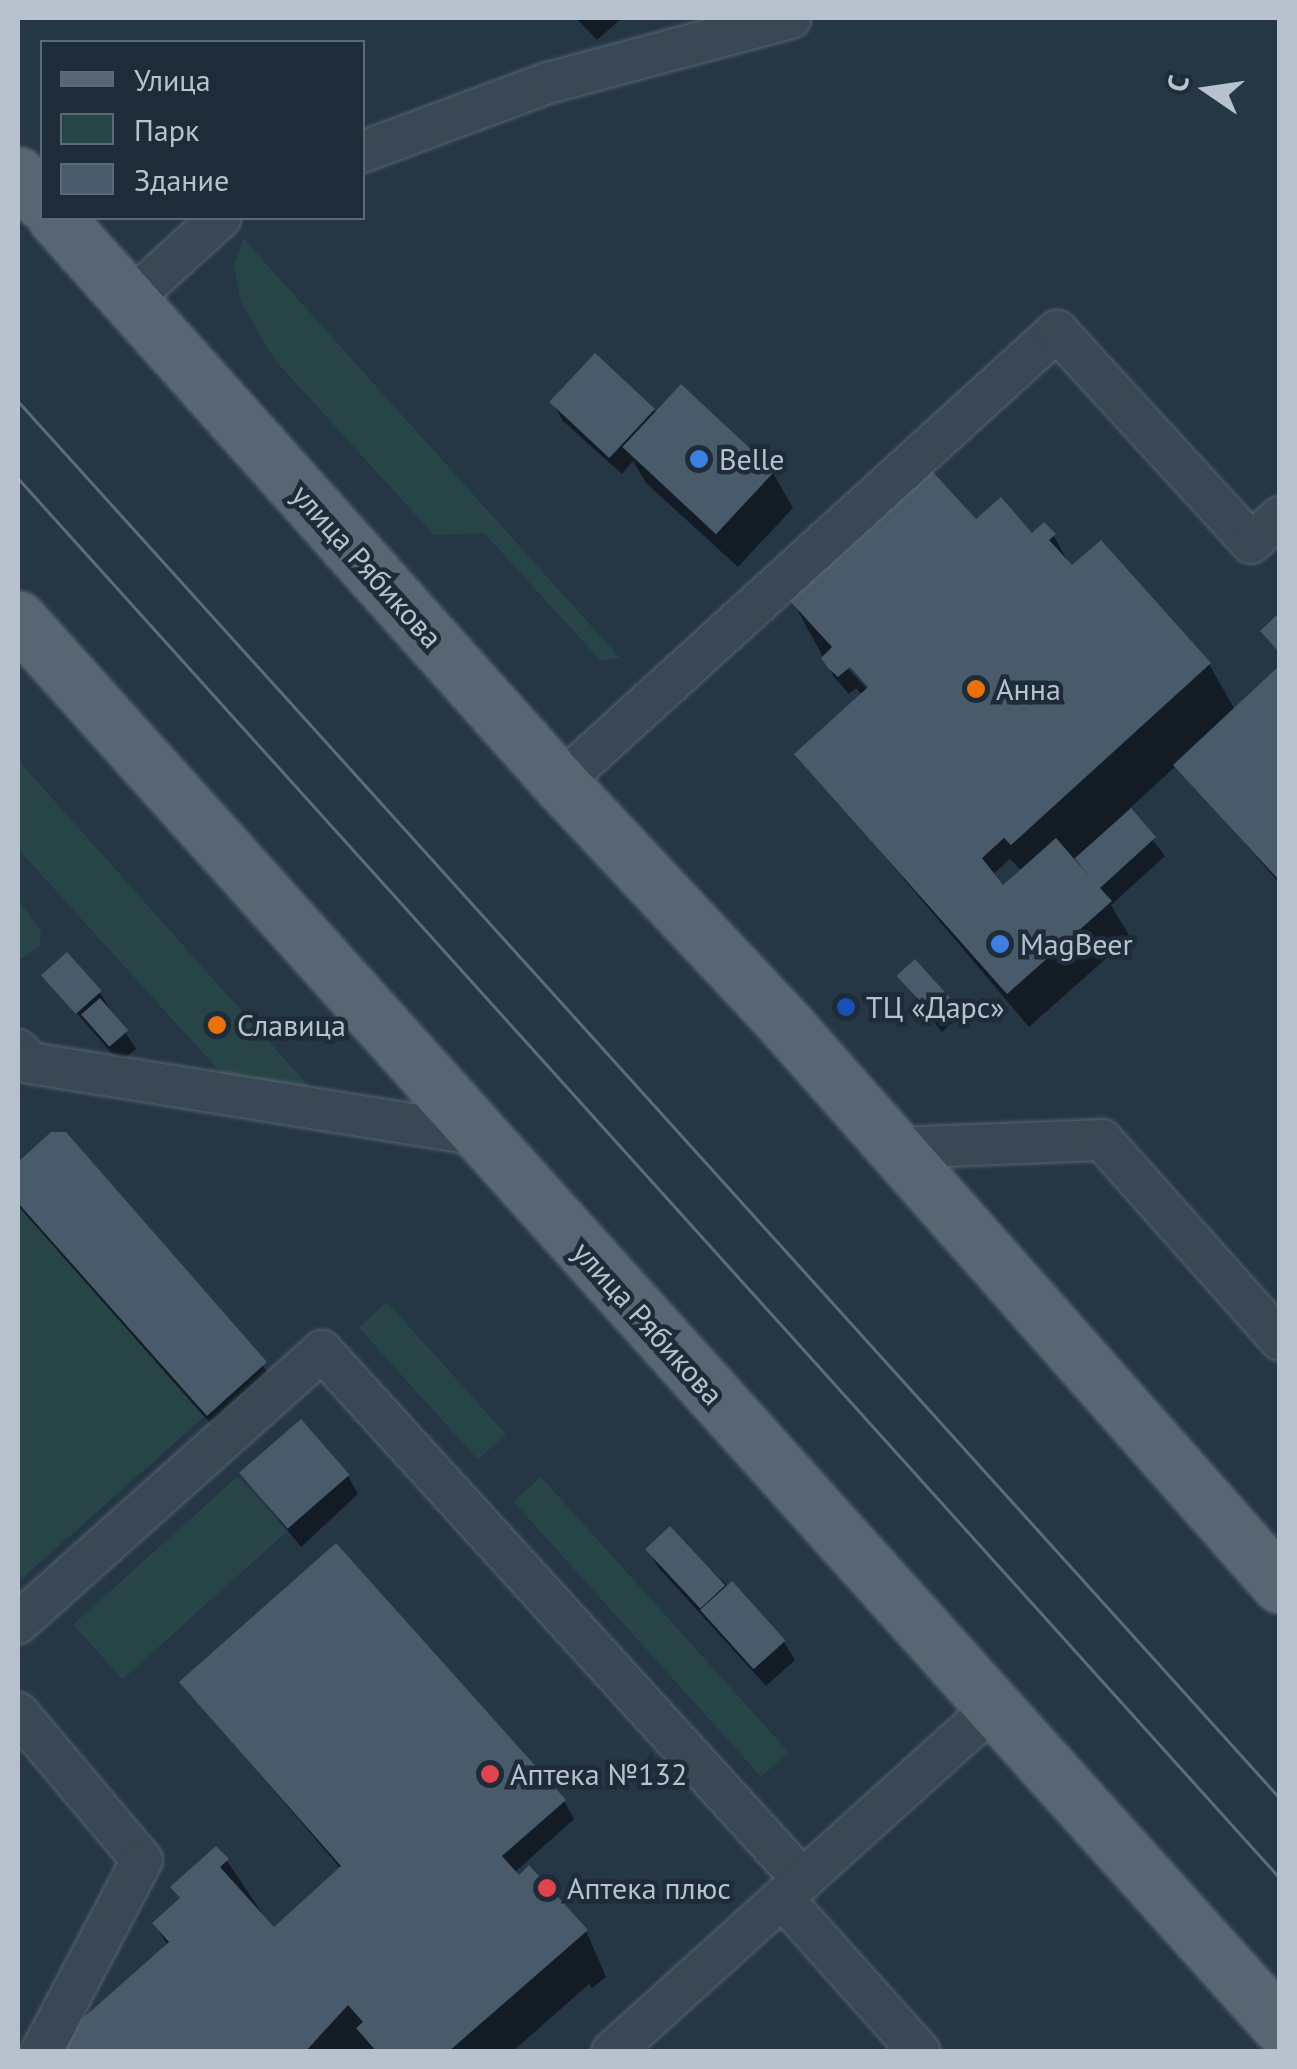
<!DOCTYPE html>
<html>
<head>
<meta charset="utf-8">
<style>
	body { margin:0 }
	#map { position:relative; width:1297px; height:2069px; overflow:hidden; background:#253645; font-family:"PT Sans",sans-serif }
	div>[style] { position:absolute }
	.green>* { inset:0; background:#274546; transform-origin:0 0 }
	.shadow>* { inset:0; background:#0007 }
	.building>* { inset:0; background:#495a6b; transform-origin:0 0 }
	.roads { filter:drop-shadow(0 0 2px #586571) drop-shadow(0 0 2px #586571) }
	.lane>* { height:40px; margin:-20px; padding:0 20px; transform-origin:20px; border-radius:20px; background:#3a4754 }
	.primary>* { height:55px; margin:-27.5px; padding:0 27.5px; transform-origin:27.5px; border-radius:27.5px; background:#586674 }
	.tram>* { height:2.5px; margin:-1.25px; padding:0 1.25px; transform-origin:1.25px; border-radius:1.25px; background:#5b6c7b }
	.dots>* { width:28px; height:28px; translate:-50% -50%; box-sizing:border-box; border:5px solid #1e2c3a; border-radius:50% }
	span { translate:-50% -50%; white-space:nowrap; text-align:center; line-height:1.15; -webkit-text-stroke:9px #1e2c3a; paint-order:stroke }
	.poi-label { font-size:30px; color:#b7c2ce }
	.left { translate:0 -50%; text-align:left }
	.street-label { font-size:30px; color:#b7c2ce }
	.frame { position:absolute; inset:0; border:20px solid #b7c2ce; pointer-events:none }
	.legend { position:absolute; left:40px; top:40px; width:325px; height:180px; box-sizing:border-box; background:#1e2c3a; border:2px solid #5b6875; margin:0; padding:12px 18px; list-style:none; font-size:30px; color:#b7c2ce }
	.legend li { display:flex; align-items:center; gap:20px; height:50px }
	.legend b { width:50px; border:2px solid #5b6875 }
	.north { position:absolute; left:1157px; top:40px; width:100px; height:100px; -webkit-text-stroke:8px #1e2c3a; paint-order:stroke; rotate:283deg; font-size:28px; font-weight:700; line-height:40px; text-align:center; color:#b7c2ce }
	.north::after { content:''; display:block; margin:auto; width:35px; height:45px; background:#b7c2ce; clip-path:polygon(50% 0,100% 100%,50% 72%,0 100%) }
</style>
</head>
<body>
<div id="map">
	<div class="green">
		<div style="clip-path:polygon(243px 238px,620px 658px,601px 661px,484px 533px,434px 535px,274px 359px,241px 302px,234px 266px)"></div>
		<div style="clip-path:polygon(18px 760px,313px 1091px,223px 1075px,18px 849px)"></div>
		<div style="clip-path:polygon(18px 899px,41px 931px,40px 946px,23px 958px,18px 957px)"></div>
		<div style="clip-path:polygon(18px 1205px,204px 1417px,18px 1582px)"></div>
		<div style="left:387px;top:1302px;width:178px;height:38px;rotate:48deg"></div>
		<div style="left:238px;top:1476px;width:74px;height:222px;rotate:48deg"></div>
		<div style="left:541px;top:1477px;width:370px;height:37px;rotate:48deg"></div>
	</div>
	<div class="shadow">
		<div style="clip-path:polygon(576px 18px,622px 18px,597px 40px)"></div>
		<div style="clip-path:polygon(553px 403px,653px 410px,773px 473px,793px 508px,738px 567px,646px 483px,633px 461px,622px 474px,563px 421px)"></div>
		<div style="clip-path:polygon(evenodd,976px 522px,1054px 536px,1072px 569px,1209px 664px,1235px 710px,1280px 669px,1280px 884px,1177px 765px,1129px 809px,1165px 856px,1111px 905px,1130px 937px,1029px 1027px,798px 754px,862px 695px,856px 688px,849px 694px,834px 677px,792px 600px,976px 522px,844px 657px,871px 687px,868px 690px,840px 660px,844px 657px,976px 522px,1077px 856px,1087px 874px,1086px 875px,1072px 860px,1077px 856px,976px 522px,1010px 859px,1022px 871px,1003px 888px,992px 875px,1010px 859px)"></div>
		<div style="clip-path:polygon(44px 975px,100px 993px,136px 1049px,120px 1063px)"></div>
		<div style="clip-path:polygon(899px 977px,948px 999px,958px 1018px,942px 1032px)"></div>
		<div style="clip-path:polygon(52px 1134px,276px 1381px,219px 1433px,18px 1206px,18px 1165px)"></div>
		<div style="clip-path:polygon(243px 1475px,348px 1476px,358px 1494px,301px 1547px)"></div>
		<div style="clip-path:polygon(670px 1529px,784px 1642px,795px 1660px,766px 1686px,658px 1567px,648px 1549px)"></div>
		<div style="clip-path:polygon(182px 1683px,564px 1801px,574px 1819px,514px 1873px,586px 1931px,606px 1977px,592px 1988px,589px 1984px,512px 2052px,66px 2052px,55px 2033px,74px 2029px,168px 1946px,155px 1924px,181px 1901px,173px 1887px,227px 1861px,274px 1931px,341px 1869px)"></div>
	</div>
	<div class="building">
		<div style="left:595px;top:353px;width:82px;height:67px;rotate:43deg"></div>
		<div style="left:681px;top:384px;width:128px;height:86px;rotate:43deg"></div>
		<div style="clip-path:polygon(932px 471px,976px 519px,1001px 497px,1032px 533px,1044px 522px,1056px 534px,1049px 540px,1072px 565px,1101px 540px,1211px 663px,1011px 845px,1004px 838px,982px 858px,1003px 885px,1056px 838px,1089px 876px,1075px 858px,1131px 808px,1156px 837px,1100px 888px,1112px 901px,1007px 994px,794px 754px,868px 687px,850px 667px,838px 677px,828px 668px,821px 658px,832px 647px,789px 600px)"></div>
		<div style="clip-path:polygon(1279px 613px,1279px 652px,1260px 631px)"></div>
		<div style="clip-path:polygon(1279px 666px,1279px 880px,1173px 765px)"></div>
		<div style="left:67px;top:952px;width:52px;height:35px;rotate:48deg"></div>
		<div style="left:915px;top:959px;width:52px;height:25px;rotate:48deg"></div>
		<div style="left:100px;top:998px;width:43px;height:25px;rotate:49deg"></div>
		<div style="clip-path:polygon(51px 1132px,66px 1132px,267px 1362px,207px 1416px,18px 1203px,18px 1162px)"></div>
		<div style="left:301px;top:1419px;width:74px;height:82px;rotate:49deg"></div>
		<div style="left:670px;top:1526px;width:81px;height:34px;rotate:47deg"></div>
		<div style="clip-path:polygon(336px 1543px,566px 1800px,502px 1856px,519px 1875px,529px 1865px,588px 1930px,448px 2052px,377px 2052px,356px 2028px,363px 2022px,348px 2005px,305px 2052px,69px 2052px,52px 2032px,74px 2026px,169px 1942px,152px 1923px,180px 1898px,170px 1887px,216px 1846px,229px 1859px,220px 1867px,274px 1927px,341px 1866px,179px 1682px)"></div>
		<div style="left:732px;top:1581px;width:80px;height:43px;rotate:48deg"></div>
	</div>
	<div class="roads">
		<div class="lane">
			<div style="left:362px;top:152px;width:198px;rotate:-20.4deg"></div>
			<div style="left:548px;top:83px;width:251px;rotate:-15deg"></div>
			<div style="left:130px;top:300px;width:122px;rotate:-42.3deg"></div>
			<div style="left:560px;top:783px;width:672px;rotate:-42.29deg"></div>
			<div style="left:1057px;top:331px;width:287px;rotate:47.5deg"></div>
			<div style="left:1251px;top:543px;width:39px;rotate:-42deg"></div>
			<div style="left:18px;top:1050px;width:18px;rotate:47deg"></div>
			<div style="left:30px;top:1063px;width:455px;rotate:9.1deg"></div>
			<div style="left:894px;top:1148px;width:208px;rotate:-2.2deg"></div>
			<div style="left:1102px;top:1140px;width:268px;rotate:48.3deg"></div>
			<div style="left:18px;top:1623px;width:408px;rotate:-41.8deg"></div>
			<div style="left:322px;top:1351px;width:715px;rotate:47.72deg"></div>
			<div style="left:18px;top:1713px;width:192px;rotate:49.9deg"></div>
			<div style="left:142px;top:1860px;width:217px;rotate:117.7deg"></div>
			<div style="left:783px;top:1899px;width:205px;rotate:48.2deg"></div>
			<div style="left:612px;top:2052px;width:515px;rotate:-42.09deg"></div>
		</div>
		<div class="primary">
			<div style="left:18px;top:175px;width:36px;rotate:48deg"></div>
			<div style="left:56px;top:218px;width:757px;rotate:48.27deg"></div>
			<div style="left:560px;top:783px;width:334px;rotate:46.9deg"></div>
			<div style="left:788px;top:1027px;width:744px;rotate:48.6deg"></div>
			<div style="left:18px;top:619px;width:1890px;rotate:48.11deg"></div>
		</div>
	</div>
	<div class="tram">
		<div style="left:18px;top:401px;width:1883px;rotate:47.91deg"></div>
		<div style="left:18px;top:478px;width:1885px;rotate:47.97deg"></div>
	</div>
	<div class="dots">
		<div style="left:699px;top:459px;background:#3f7fe0"></div>
		<div style="left:976px;top:689px;background:#e8710a"></div>
		<div style="left:1000px;top:944px;background:#3f7fe0"></div>
		<div style="left:846px;top:1007px;background:#1a4fb4"></div>
		<div style="left:217px;top:1025px;background:#e8710a"></div>
		<div style="left:490px;top:1774px;background:#e0444e"></div>
		<div style="left:547px;top:1888px;background:#e0444e"></div>
	</div>
	<div class="poi-label">
		<span class="left" style="left:719px;top:459px">Belle</span>
		<span class="left" style="left:996px;top:689px">Анна</span>
		<span class="left" style="left:1020px;top:944px">MagBeer</span>
		<span class="left" style="left:866px;top:1007px">ТЦ «Дарс»</span>
		<span class="left" style="left:237px;top:1025px">Славица</span>
		<span class="left" style="left:510px;top:1774px">Аптека №132</span>
		<span class="left" style="left:567px;top:1888px">Аптека плюс</span>
	</div>
	<div class="street-label">
		<span style="left:367px;top:566px;rotate:48deg">улица Рябикова</span>
		<span style="left:648px;top:1323px;rotate:48deg">улица Рябикова</span>
	</div>
	<div class="frame"></div>
	<ul class="legend">
	<li><b style="height:12px;background:#586674"></b>Улица</li>
	<li><b style="height:28px;background:#274546"></b>Парк</li>
	<li><b style="height:28px;background:#495a6b"></b>Здание</li>
	</ul>
	<div class="north">С</div>
</div>
</body>
</html>
